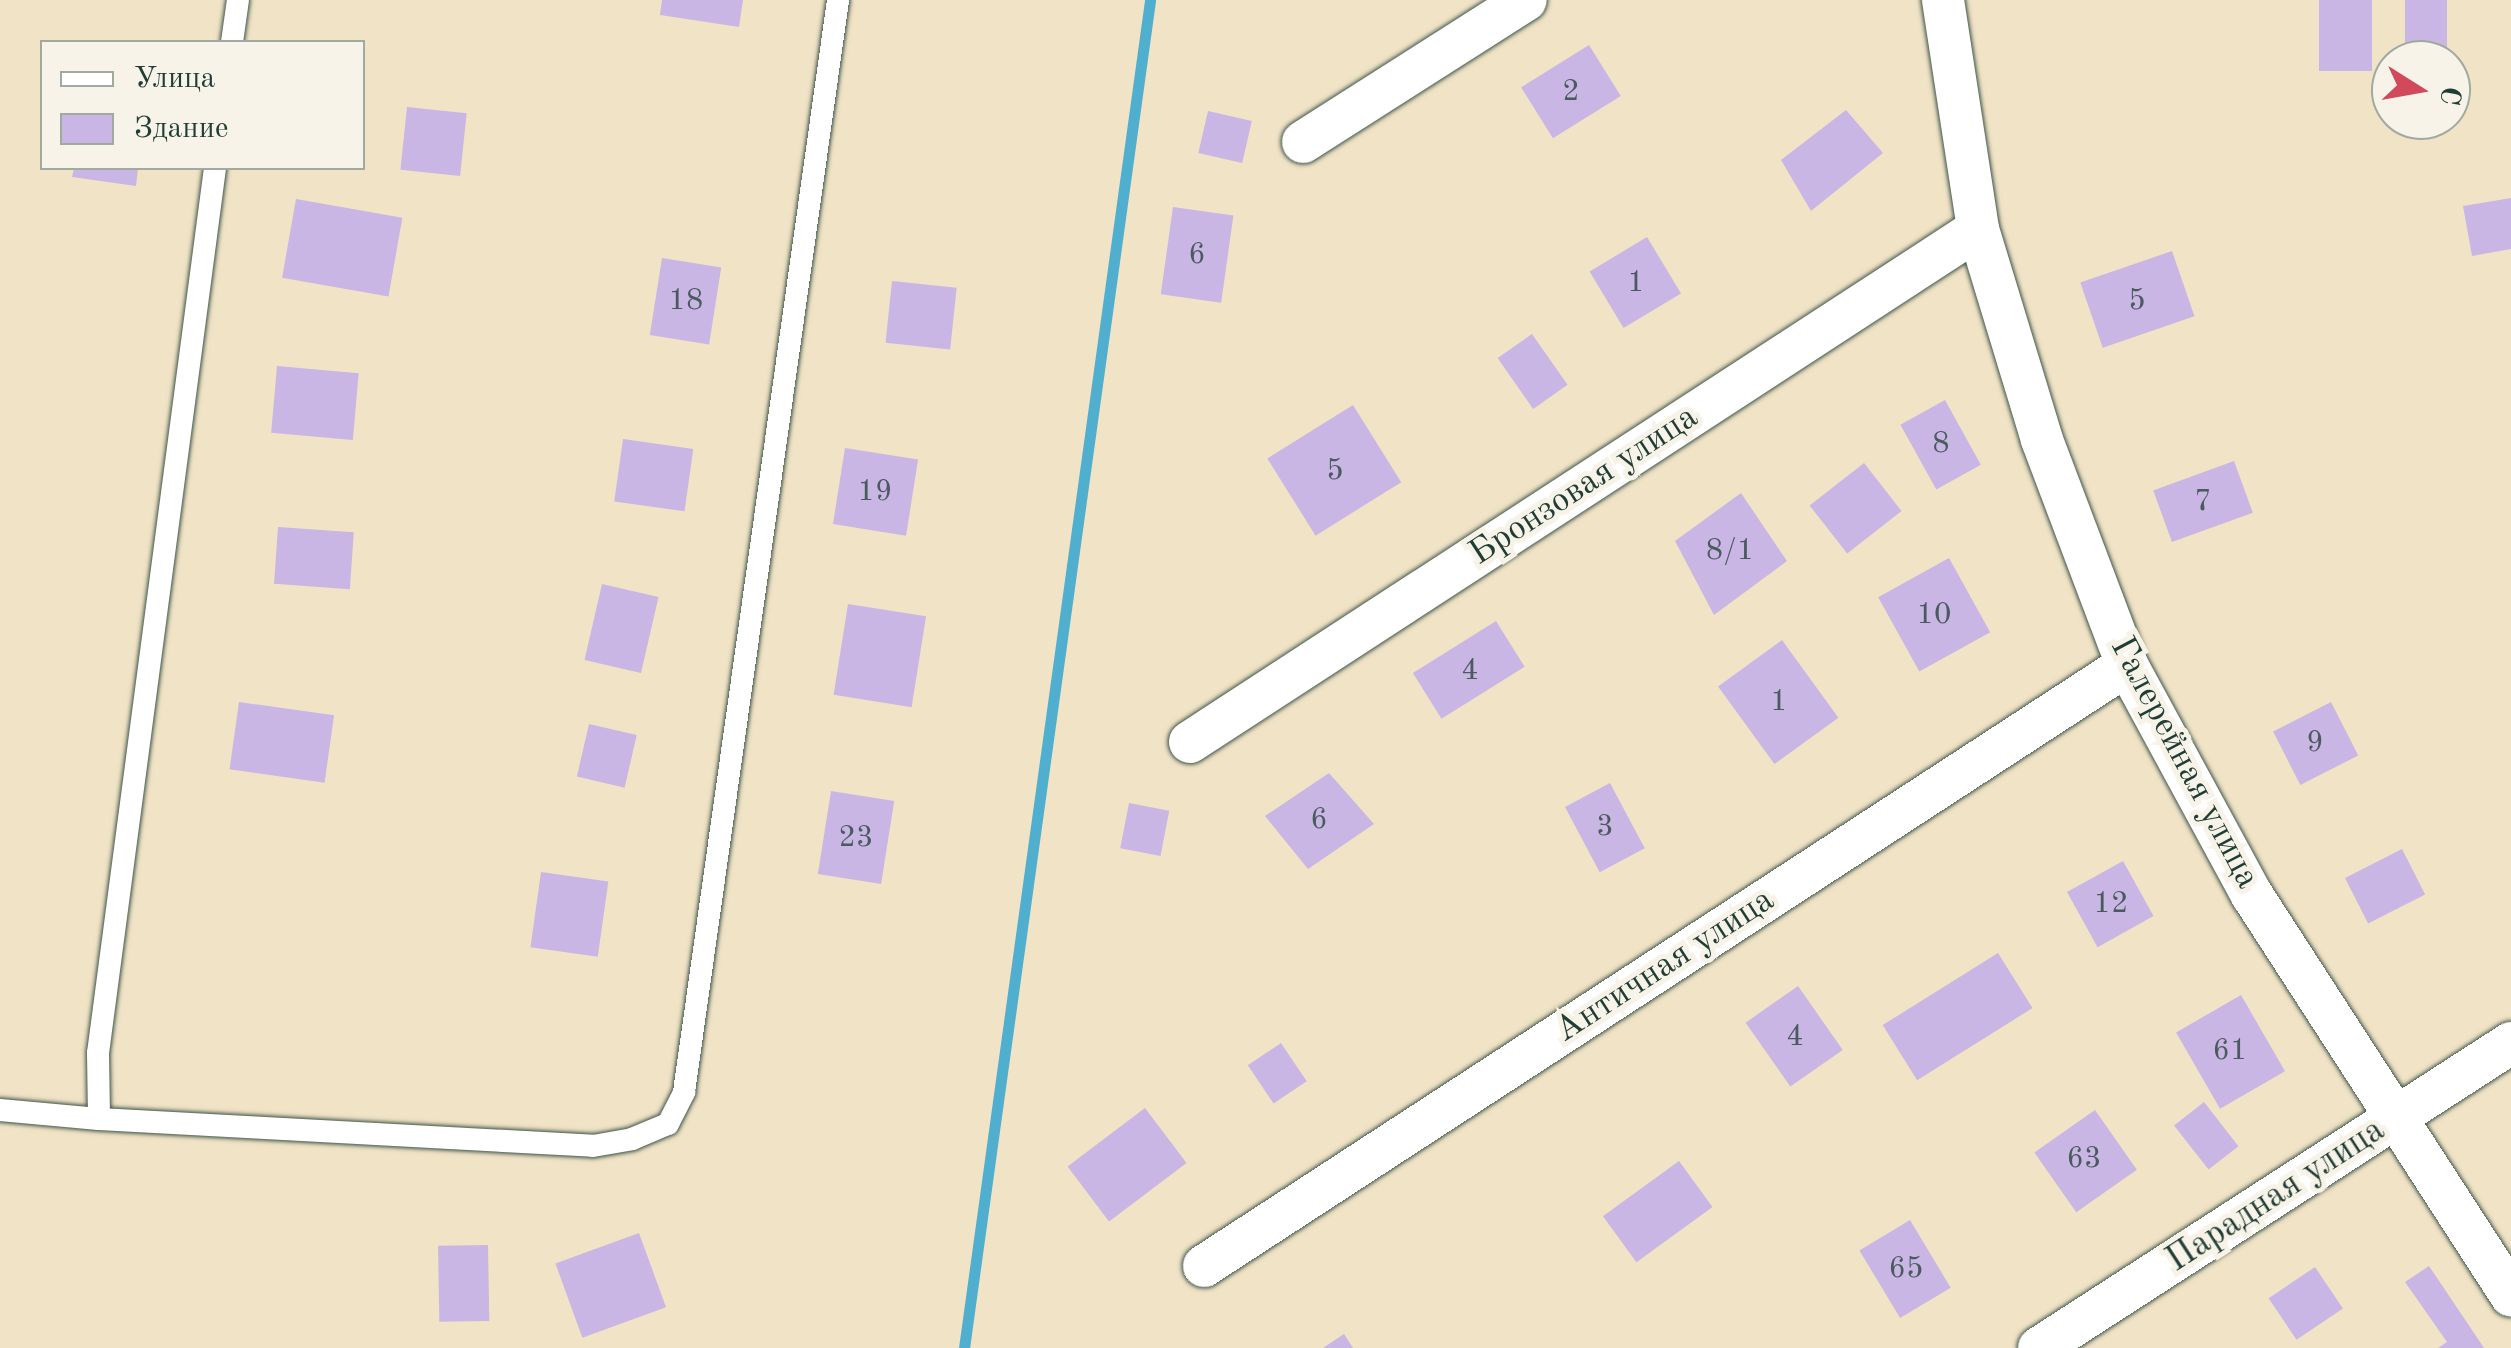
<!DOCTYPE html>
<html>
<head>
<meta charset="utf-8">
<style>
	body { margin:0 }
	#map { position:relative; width:2511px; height:1348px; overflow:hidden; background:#f1e3c6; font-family:"Old Standard TT",serif }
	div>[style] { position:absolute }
	.stream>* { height:11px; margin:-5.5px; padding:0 5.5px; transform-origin:5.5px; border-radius:5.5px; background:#50aece }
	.building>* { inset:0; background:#cab6e4; transform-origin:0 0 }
	.roads { filter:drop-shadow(0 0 2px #3e564a) drop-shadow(0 0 2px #3e564a) }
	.service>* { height:22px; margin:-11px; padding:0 11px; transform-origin:11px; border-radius:11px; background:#fff }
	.minor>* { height:42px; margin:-21px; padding:0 21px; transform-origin:21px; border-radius:21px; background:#fff }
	span { translate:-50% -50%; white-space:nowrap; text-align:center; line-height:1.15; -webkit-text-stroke:10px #f7f3e8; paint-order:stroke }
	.number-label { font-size:30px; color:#4a5b60 }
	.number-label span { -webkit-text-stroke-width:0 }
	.street-label { font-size:35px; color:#1f3d34 }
	.legend { position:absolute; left:40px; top:40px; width:325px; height:130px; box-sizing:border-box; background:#f7f3e8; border:2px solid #a1aaa0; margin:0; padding:12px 18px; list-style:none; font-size:30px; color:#1f3d34 }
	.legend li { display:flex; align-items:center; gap:20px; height:50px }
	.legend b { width:50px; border:2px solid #a1aaa0 }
	.north { position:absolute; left:2371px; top:40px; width:100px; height:100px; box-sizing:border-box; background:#f7f3e8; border:2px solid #a1aaa0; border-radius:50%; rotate:101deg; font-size:28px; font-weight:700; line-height:40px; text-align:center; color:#1f3d34 }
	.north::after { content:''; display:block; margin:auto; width:35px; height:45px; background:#d1495b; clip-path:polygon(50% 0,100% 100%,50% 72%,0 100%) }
</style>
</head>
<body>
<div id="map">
	<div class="stream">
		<div style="left:964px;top:1348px;width:1361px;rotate:-82.14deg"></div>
	</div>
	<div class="building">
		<div style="clip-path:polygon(662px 0,743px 0,739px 27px,660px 15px)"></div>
		<div style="left:2319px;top:0;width:53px;height:71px"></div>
		<div style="left:2405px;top:0;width:42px;height:56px"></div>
		<div style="left:1589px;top:45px;width:60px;height:80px;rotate:58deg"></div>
		<div style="left:407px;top:107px;width:60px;height:63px;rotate:6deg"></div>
		<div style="clip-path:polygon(1846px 110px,1883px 153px,1811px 211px,1781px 160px)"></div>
		<div style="left:1208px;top:111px;width:45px;height:43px;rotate:13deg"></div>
		<div style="clip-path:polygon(74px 168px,138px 168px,136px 186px,72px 177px)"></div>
		<div style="clip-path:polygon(2511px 198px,2511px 249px,2472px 256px,2463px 206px)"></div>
		<div style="left:296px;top:199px;width:108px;height:80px;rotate:10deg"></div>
		<div style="left:1173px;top:207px;width:61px;height:88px;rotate:8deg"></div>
		<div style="left:1647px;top:237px;width:66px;height:67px;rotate:59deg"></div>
		<div style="left:2172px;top:251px;width:69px;height:97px;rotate:71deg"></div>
		<div style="left:662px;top:258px;width:60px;height:78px;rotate:9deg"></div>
		<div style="left:892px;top:281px;width:65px;height:62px;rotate:6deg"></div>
		<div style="left:1532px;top:334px;width:62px;height:42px;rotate:55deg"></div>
		<div style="left:277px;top:366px;width:82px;height:67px;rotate:5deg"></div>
		<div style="left:1945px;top:400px;width:74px;height:51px;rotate:61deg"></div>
		<div style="left:1353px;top:405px;width:91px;height:101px;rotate:58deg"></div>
		<div style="left:623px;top:439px;width:71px;height:63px;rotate:8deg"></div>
		<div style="left:845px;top:448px;width:74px;height:77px;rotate:9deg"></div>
		<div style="left:2234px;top:461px;width:55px;height:86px;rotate:70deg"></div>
		<div style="left:1864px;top:463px;width:61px;height:69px;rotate:52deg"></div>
		<div style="clip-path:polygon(1741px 493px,1787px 561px,1714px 615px,1675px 541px)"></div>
		<div style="left:278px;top:527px;width:76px;height:57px;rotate:4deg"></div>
		<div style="left:1949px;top:558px;width:85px;height:81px;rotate:61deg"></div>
		<div style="left:602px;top:584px;width:58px;height:78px;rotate:13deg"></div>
		<div style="left:848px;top:604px;width:79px;height:92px;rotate:9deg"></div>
		<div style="left:1496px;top:621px;width:54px;height:98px;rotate:58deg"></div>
		<div style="left:1782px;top:640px;width:96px;height:79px;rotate:54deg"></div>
		<div style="left:239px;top:702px;width:96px;height:68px;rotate:8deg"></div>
		<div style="left:2331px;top:702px;width:60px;height:65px;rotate:63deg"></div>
		<div style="left:589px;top:724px;width:49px;height:54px;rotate:13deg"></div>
		<div style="clip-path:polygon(1329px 773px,1374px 824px,1308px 869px,1265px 816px)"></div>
		<div style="left:1610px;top:783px;width:74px;height:51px;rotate:62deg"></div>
		<div style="left:831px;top:791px;width:64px;height:84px;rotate:9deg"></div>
		<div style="left:1129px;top:803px;width:41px;height:46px;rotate:11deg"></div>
		<div style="left:2402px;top:849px;width:51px;height:64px;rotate:63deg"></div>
		<div style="left:2123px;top:861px;width:63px;height:64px;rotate:61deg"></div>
		<div style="left:541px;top:872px;width:68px;height:76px;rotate:8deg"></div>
		<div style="left:1998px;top:953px;width:65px;height:136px;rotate:58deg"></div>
		<div style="left:1798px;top:986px;width:78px;height:64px;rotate:55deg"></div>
		<div style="left:2241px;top:995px;width:88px;height:75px;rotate:60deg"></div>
		<div style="left:1281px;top:1043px;width:46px;height:40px;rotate:56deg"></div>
		<div style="left:2204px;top:1102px;width:56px;height:38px;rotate:52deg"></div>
		<div style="left:1145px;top:1108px;width:69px;height:97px;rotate:53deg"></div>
		<div style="left:2095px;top:1110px;width:73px;height:74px;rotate:55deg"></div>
		<div style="left:1679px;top:1161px;width:57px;height:94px;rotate:54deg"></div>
		<div style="left:1910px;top:1220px;width:79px;height:59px;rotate:59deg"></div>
		<div style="left:639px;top:1233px;width:79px;height:89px;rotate:70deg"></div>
		<div style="left:488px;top:1245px;width:76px;height:50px;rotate:89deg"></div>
		<div style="clip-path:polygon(2429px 1266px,2470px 1327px,2484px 1348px,2438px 1348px,2447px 1342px,2405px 1282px)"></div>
		<div style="left:2315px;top:1267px;width:50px;height:56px;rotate:56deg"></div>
		<div style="clip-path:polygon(1344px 1334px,1353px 1348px,1323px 1348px)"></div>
	</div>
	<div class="roads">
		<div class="service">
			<div style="left:232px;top:42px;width:42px;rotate:-81.9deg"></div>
			<div style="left:215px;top:168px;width:893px;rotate:97.53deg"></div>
			<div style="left:98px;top:1053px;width:66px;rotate:89.1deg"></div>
			<div style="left:99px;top:1119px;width:495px;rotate:3.1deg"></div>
			<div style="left:593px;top:1146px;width:40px;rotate:-10deg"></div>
			<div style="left:632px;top:1139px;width:39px;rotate:-23deg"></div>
			<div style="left:668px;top:1124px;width:36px;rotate:-63deg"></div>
			<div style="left:684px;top:1092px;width:1103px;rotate:-81.97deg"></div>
			<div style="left:0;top:1110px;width:99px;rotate:5.2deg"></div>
		</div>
		<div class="minor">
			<div style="left:1943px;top:0;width:232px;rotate:81.3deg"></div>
			<div style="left:1978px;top:229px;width:220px;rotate:73.1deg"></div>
			<div style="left:2042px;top:440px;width:241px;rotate:69.3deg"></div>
			<div style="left:2127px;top:665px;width:262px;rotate:61.5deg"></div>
			<div style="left:2252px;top:895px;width:477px;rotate:57.1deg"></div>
			<div style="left:1303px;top:142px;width:264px;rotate:-32.5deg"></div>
			<div style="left:1190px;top:742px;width:940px;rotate:-33.06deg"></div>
			<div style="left:1204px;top:1266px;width:1101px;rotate:-33.07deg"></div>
			<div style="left:2039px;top:1348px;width:562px;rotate:-32.87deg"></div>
		</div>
	</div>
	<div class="number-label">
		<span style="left:1571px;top:92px">2</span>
		<span style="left:1197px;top:255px">6</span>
		<span style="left:1636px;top:283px">1</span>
		<span style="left:686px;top:301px">18</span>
		<span style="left:2137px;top:301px">5</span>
		<span style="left:1941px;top:444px">8</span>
		<span style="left:1335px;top:471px">5</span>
		<span style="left:875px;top:492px">19</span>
		<span style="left:2203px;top:502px">7</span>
		<span style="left:1730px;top:551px">8/1</span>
		<span style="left:1934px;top:615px">10</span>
		<span style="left:1470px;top:671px">4</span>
		<span style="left:1779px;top:702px">1</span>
		<span style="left:2315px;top:743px">9</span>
		<span style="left:1319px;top:820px">6</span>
		<span style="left:1605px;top:827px">3</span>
		<span style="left:856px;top:838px">23</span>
		<span style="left:2111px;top:904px">12</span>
		<span style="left:1795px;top:1037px">4</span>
		<span style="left:2230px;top:1051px">61</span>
		<span style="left:2084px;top:1159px">63</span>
		<span style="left:1906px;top:1269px">65</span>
	</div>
	<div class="street-label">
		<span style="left:1584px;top:486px;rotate:-33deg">Бронзовая улица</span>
		<span style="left:2184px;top:763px;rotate:62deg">Галерейная улица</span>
		<span style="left:1665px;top:966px;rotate:-33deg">Античная улица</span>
		<span style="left:2276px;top:1196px;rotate:-33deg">Парадная улица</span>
	</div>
	<ul class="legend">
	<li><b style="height:12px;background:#fff"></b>Улица</li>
	<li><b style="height:28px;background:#cab6e4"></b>Здание</li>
	</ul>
	<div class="north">С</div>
</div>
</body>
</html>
